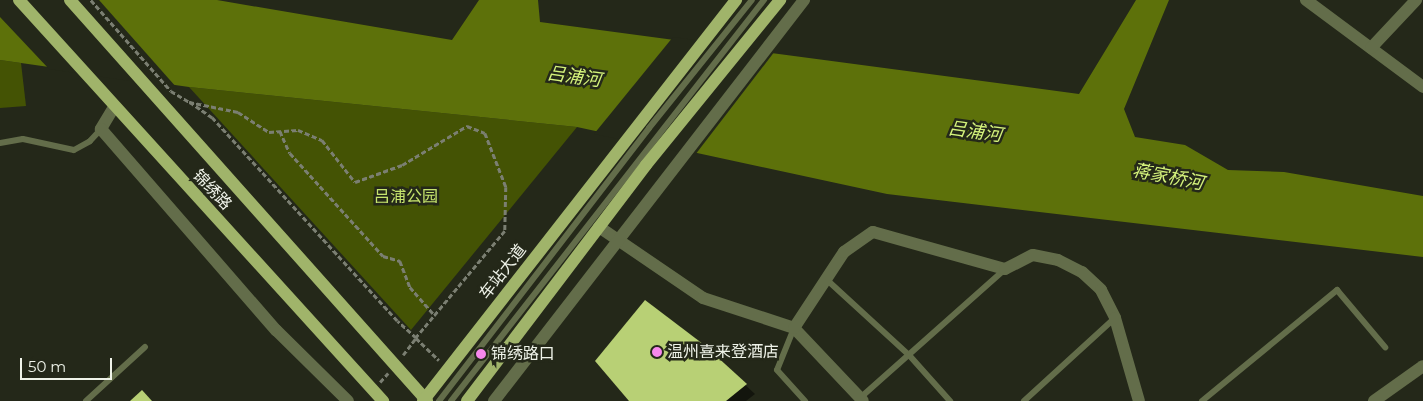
<!DOCTYPE html>
<html>
<head>
<meta charset="utf-8">
<style>
	body { margin:0 }
	#map { position:relative; width:1423px; height:401px; overflow:hidden; background:#242819; font-family:Montserrat,"Noto Sans SC",sans-serif }
	div>[style] { position:absolute }
	.green>* { inset:0; background:#445304 }
	.water>* { inset:0; background:#5d710a }
	.pier>* { inset:0; background:#242819 }
	.shadow>* { inset:0; background:#0007 }
	.building>* { inset:0; background:#b8d075 }
	.path>* { height:2.5px; margin-top:-1.25px; transform-origin:0; background:repeating-linear-gradient(90deg,#7b7f72 0 5px,transparent 0 7.5px) }
	.service>* { height:6px; margin:-3px; padding:0 3px; transform-origin:3px; border-radius:3px; background:#636d4a }
	.minor>* { height:12px; margin:-6px; padding:0 6px; transform-origin:6px; border-radius:6px; background:#636d4a }
	.tertiary>* { height:12px; margin:-6px; padding:0 6px; transform-origin:6px; border-radius:6px; background:#636d4a }
	.primary>* { height:12px; margin:-6px; padding:0 6px; transform-origin:6px; border-radius:6px; background:#a0b46a }
	.dots>* { width:14px; height:14px; translate:-50% -50%; box-sizing:border-box; border:2px solid #242819; border-radius:50% }
	span { translate:-50% -50%; white-space:nowrap; text-align:center; line-height:1.15; -webkit-text-stroke:5px #242819; paint-order:stroke }
	.street-label { font-size:16px; color:#eff3e9 }
	.park-label { font-size:16px; color:#c7e56e }
	.poi-label { font-size:16px; color:#eff3e9 }
	.left { translate:0 -50%; text-align:left }
	.water-label { font-size:18px; color:#d5f37c; font-style:italic }
	.scale { position:absolute; left:20px; top:358px; width:92px; height:22px; box-sizing:border-box; border:2px solid #eff3e9; border-top:0; padding-left:6px; font-size:15px; line-height:18px; white-space:nowrap; color:#eff3e9; -webkit-text-stroke:4px #242819; paint-order:stroke }
</style>
</head>
<body>
<div id="map">
	<div class="green">
		<div style="clip-path:polygon(0 60px,21px 63px,26px 106px,0 108px)"></div>
		<div style="clip-path:polygon(189px 87px,577px 127px,411px 330px)"></div>
	</div>
	<div class="water">
		<div style="clip-path:polygon(0 0,217px 0,452px 40px,479px 0,538px 0,540px 22px,1079px 94px,1136px 0,1169px 0,1124px 109px,1135px 137px,1185px 145px,1228px 170px,1284px 172px,1423px 196px,1423px 257px,887px 194px,577px 127px,189px 87px,0 60px)"></div>
	</div>
	<div class="pier">
		<div style="clip-path:polygon(0 0,99px 0,177px 88px,49px 69px,0 17px)"></div>
		<div style="clip-path:polygon(673px 37px,775px 51px,695px 155px,594px 134px)"></div>
	</div>
	<div class="shadow">
		<div style="clip-path:polygon(702px 345px,755px 394px,746px 401px,630px 401px)"></div>
	</div>
	<div class="building">
		<div style="clip-path:polygon(645px 300px,703px 344px,747px 384px,726px 401px,629px 401px,595px 361px)"></div>
		<div style="clip-path:polygon(142px 390px,152px 401px,130px 401px)"></div>
	</div>
	<div class="path">
		<div style="left:91px;top:0;width:121px;rotate:48.7deg"></div>
		<div style="left:171px;top:91px;width:21px;rotate:31deg"></div>
		<div style="left:189px;top:102px;width:50px;rotate:11.5deg"></div>
		<div style="left:238px;top:112px;width:37px;rotate:33deg"></div>
		<div style="left:269px;top:132px;width:29px;rotate:-4deg"></div>
		<div style="left:298px;top:130px;width:26px;rotate:23deg"></div>
		<div style="left:322px;top:140px;width:53px;rotate:51.8deg"></div>
		<div style="left:355px;top:182px;width:50px;rotate:-19.9deg"></div>
		<div style="left:402px;top:165px;width:76px;rotate:-31deg"></div>
		<div style="left:467px;top:126px;width:19px;rotate:21deg"></div>
		<div style="left:485px;top:133px;width:58px;rotate:68.7deg"></div>
		<div style="left:506px;top:187px;width:44px;rotate:91.3deg"></div>
		<div style="left:505px;top:231px;width:139px;rotate:129.8deg"></div>
		<div style="left:416px;top:338px;width:25px;rotate:-138deg"></div>
		<div style="left:397px;top:321px;width:275px;rotate:-132.3deg"></div>
		<div style="left:212px;top:118px;width:28px;rotate:-145deg"></div>
		<div style="left:280px;top:131px;width:24px;rotate:66deg"></div>
		<div style="left:290px;top:153px;width:139px;rotate:47.9deg"></div>
		<div style="left:383px;top:256px;width:18px;rotate:16deg"></div>
		<div style="left:400px;top:261px;width:28px;rotate:69deg"></div>
		<div style="left:410px;top:287px;width:38px;rotate:49deg"></div>
		<div style="left:403px;top:355px;width:21px;rotate:-53deg"></div>
		<div style="left:416px;top:338px;width:32px;rotate:44deg"></div>
		<div style="left:380px;top:382px;width:12px;rotate:-48deg"></div>
	</div>
	<div class="service">
		<div style="left:0;top:143px;width:23px;rotate:-10deg"></div>
		<div style="left:23px;top:139px;width:52px;rotate:12.2deg"></div>
		<div style="left:74px;top:150px;width:18px;rotate:-29deg"></div>
		<div style="left:90px;top:141px;width:16px;rotate:-47deg"></div>
		<div style="left:826px;top:279px;width:113px;rotate:42.5deg"></div>
		<div style="left:909px;top:355px;width:62px;rotate:48.3deg"></div>
		<div style="left:794px;top:328px;width:45px;rotate:112deg"></div>
		<div style="left:777px;top:370px;width:42px;rotate:47.9deg"></div>
		<div style="left:860px;top:398px;width:193px;rotate:-41.6deg"></div>
		<div style="left:86px;top:401px;width:80px;rotate:-42.5deg"></div>
		<div style="left:439px;top:401px;width:344px;rotate:-52.4deg"></div>
		<div style="left:649px;top:128px;width:164px;rotate:-51.2deg"></div>
		<div style="left:451px;top:401px;width:509px;rotate:-52.03deg"></div>
		<div style="left:1024px;top:401px;width:123px;rotate:-42.4deg"></div>
		<div style="left:1202px;top:401px;width:175px;rotate:-39.4deg"></div>
		<div style="left:1337px;top:290px;width:75px;rotate:49.9deg"></div>
	</div>
	<div class="minor">
		<div style="left:1306px;top:0;width:146px;rotate:36.6deg"></div>
		<div style="left:1371px;top:48px;width:66px;rotate:-46.8deg"></div>
		<div style="left:114px;top:107px;width:26px;rotate:121deg"></div>
		<div style="left:101px;top:129px;width:267px;rotate:49deg"></div>
		<div style="left:276px;top:330px;width:101px;rotate:44.6deg"></div>
		<div style="left:599px;top:227px;width:126px;rotate:34.3deg"></div>
		<div style="left:703px;top:298px;width:96px;rotate:18.2deg"></div>
		<div style="left:794px;top:328px;width:100px;rotate:46.6deg"></div>
		<div style="left:794px;top:328px;width:91px;rotate:-56.7deg"></div>
		<div style="left:844px;top:252px;width:35px;rotate:-35deg"></div>
		<div style="left:873px;top:232px;width:137px;rotate:15.7deg"></div>
		<div style="left:1005px;top:269px;width:31px;rotate:-27deg"></div>
		<div style="left:1033px;top:255px;width:25px;rotate:11deg"></div>
		<div style="left:1058px;top:260px;width:27px;rotate:27deg"></div>
		<div style="left:1082px;top:272px;width:26px;rotate:43deg"></div>
		<div style="left:1101px;top:290px;width:31px;rotate:63deg"></div>
		<div style="left:1115px;top:318px;width:86px;rotate:73.9deg"></div>
		<div style="left:494px;top:401px;width:507px;rotate:-52.29deg"></div>
	</div>
	<div class="tertiary">
		<div style="left:1374px;top:401px;width:60px;rotate:-35.5deg"></div>
	</div>
	<div class="primary">
		<div style="left:19px;top:0;width:542px;rotate:47.77deg"></div>
		<div style="left:70px;top:0;width:537px;rotate:48.32deg"></div>
		<div style="left:423px;top:401px;width:509px;rotate:-52.03deg"></div>
		<div style="left:467px;top:401px;width:296px;rotate:-52.8deg"></div>
		<div style="left:646px;top:165px;width:213px;rotate:-50.9deg"></div>
	</div>
	<div class="dots">
		<div style="left:657px;top:352px;background:#f788eb"></div>
		<div style="left:481px;top:354px;background:#f788eb"></div>
	</div>
	<div class="street-label">
		<span style="left:212px;top:190px;rotate:47deg">锦绣路</span>
		<span style="left:503px;top:272px;rotate:-52deg">车站大道</span>
	</div>
	<div class="park-label">
		<span style="left:406px;top:197px">吕浦公园</span>
	</div>
	<div class="poi-label">
		<span class="left" style="left:667px;top:352px">温州喜来登酒店</span>
		<span class="left" style="left:491px;top:354px">锦绣路口</span>
	</div>
	<div class="water-label">
		<span style="left:574px;top:77px;rotate:8deg">吕浦河</span>
		<span style="left:975px;top:132px;rotate:8deg">吕浦河</span>
		<span style="left:1168px;top:177px;rotate:11deg">蒋家桥河</span>
	</div>
	<div class="scale">50 m</div>
</div>
</body>
</html>
